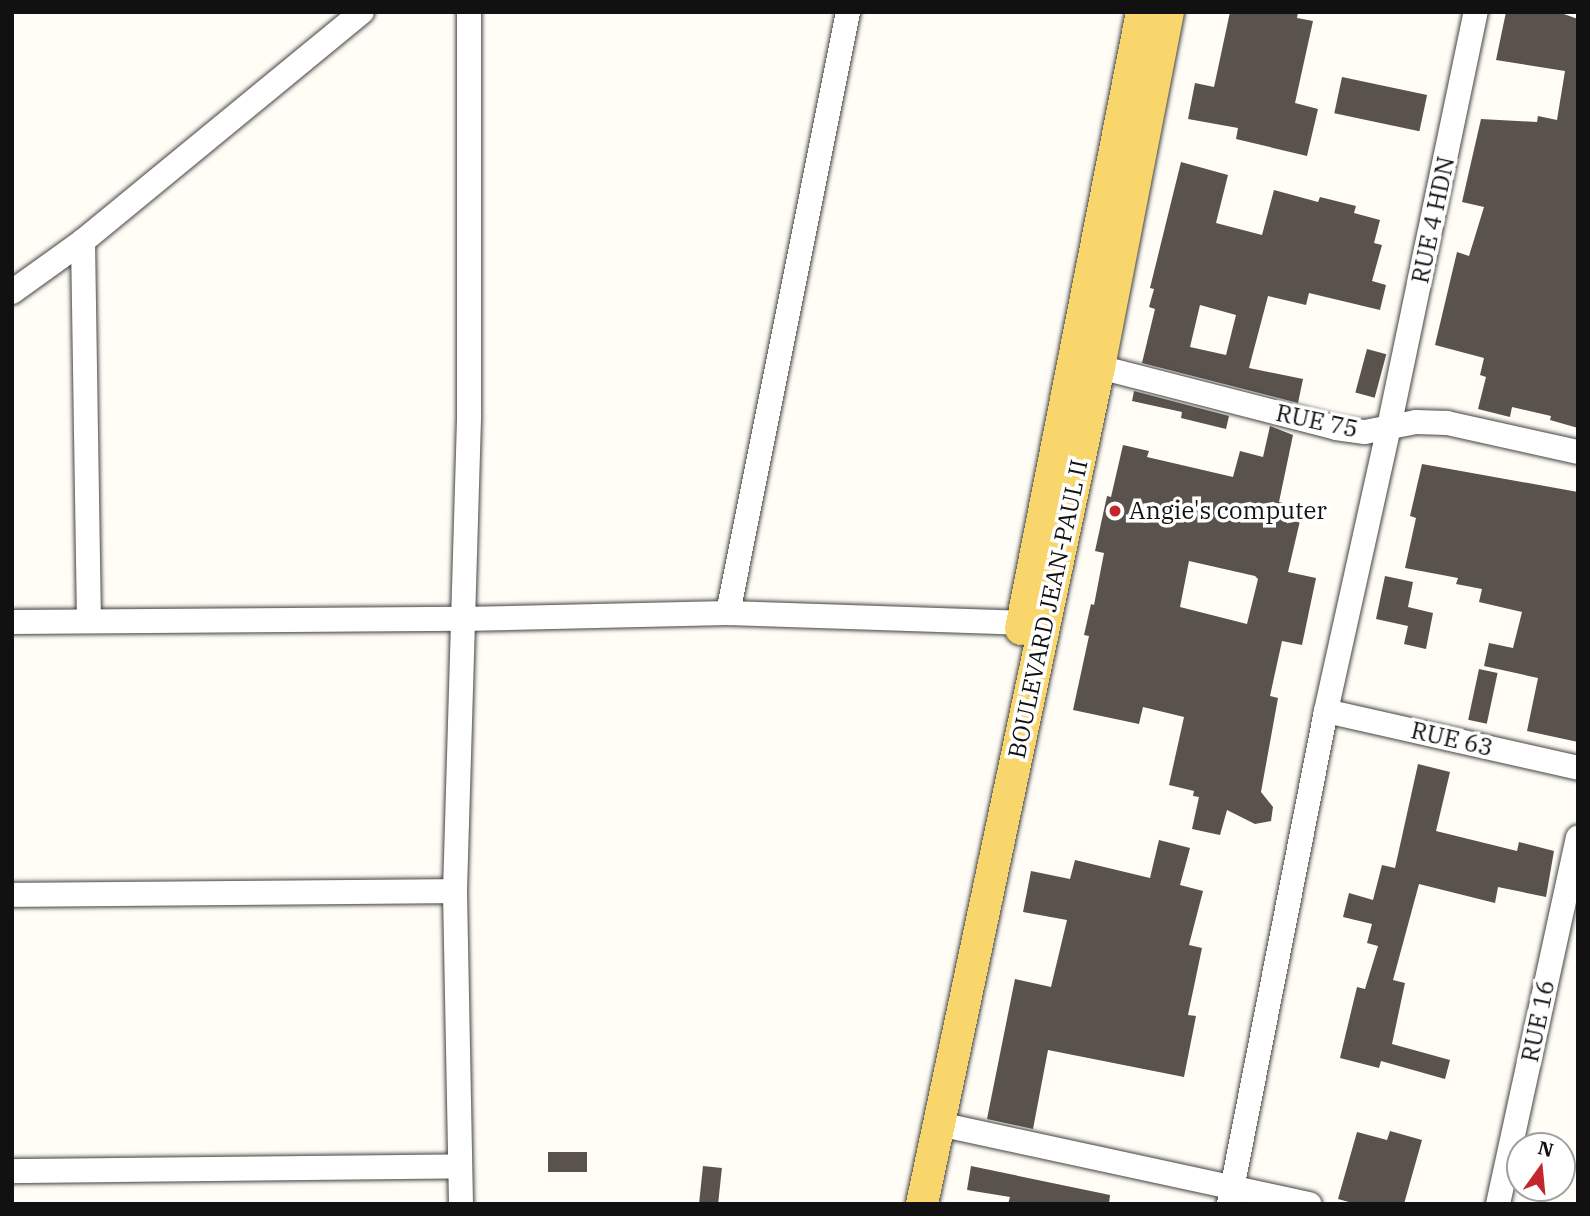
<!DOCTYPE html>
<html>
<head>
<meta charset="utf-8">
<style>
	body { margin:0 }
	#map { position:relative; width:1590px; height:1216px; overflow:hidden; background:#fffdf5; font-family:"IBM Plex Serif",serif }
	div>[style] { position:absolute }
	.building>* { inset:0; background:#5a524d; transform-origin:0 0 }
	.roads { filter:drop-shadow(0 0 2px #444) drop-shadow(0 0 2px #444) }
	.minor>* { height:24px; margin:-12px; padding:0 12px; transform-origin:12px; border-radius:12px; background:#fff }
	.major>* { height:32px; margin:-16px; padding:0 16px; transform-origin:16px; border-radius:16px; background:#f9d66b }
	.dots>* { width:19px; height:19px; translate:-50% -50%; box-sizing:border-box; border:4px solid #fff; border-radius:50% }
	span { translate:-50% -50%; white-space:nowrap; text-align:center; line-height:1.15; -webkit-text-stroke:7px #fff; paint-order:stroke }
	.street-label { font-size:24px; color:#111 }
	.poi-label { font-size:24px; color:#111 }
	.left { translate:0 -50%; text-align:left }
	.frame { position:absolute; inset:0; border:14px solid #111; pointer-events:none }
	.north { position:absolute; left:1506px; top:1132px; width:70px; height:70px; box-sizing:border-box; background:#fff; border:2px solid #a0a0a0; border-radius:50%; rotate:15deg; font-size:19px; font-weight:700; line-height:28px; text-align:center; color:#111 }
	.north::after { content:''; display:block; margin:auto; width:24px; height:32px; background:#c4262e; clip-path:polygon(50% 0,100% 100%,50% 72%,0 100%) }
</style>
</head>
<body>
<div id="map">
	<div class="building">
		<div style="clip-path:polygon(1230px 12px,1298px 12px,1297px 18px,1313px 21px,1295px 103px,1318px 109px,1307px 156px,1236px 139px,1238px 128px,1188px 119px,1195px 83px,1214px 87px)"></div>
		<div style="clip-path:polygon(1506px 12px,1558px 12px,1578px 19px,1578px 428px,1550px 420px,1551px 416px,1512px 407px,1510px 417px,1478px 409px,1486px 377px,1480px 375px,1484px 358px,1435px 345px,1457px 252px,1469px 256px,1484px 207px,1462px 202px,1481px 119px,1537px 122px,1538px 116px,1557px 120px,1565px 71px,1496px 60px)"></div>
		<div style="left:1342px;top:77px;width:87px;height:37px;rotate:12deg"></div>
		<div style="clip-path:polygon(evenodd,1181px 162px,1228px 175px,1216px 223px,1262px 235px,1274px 190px,1318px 202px,1320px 197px,1356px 206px,1354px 213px,1380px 220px,1374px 243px,1382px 245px,1372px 281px,1386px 285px,1380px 310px,1309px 293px,1306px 305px,1268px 296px,1249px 368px,1303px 379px,1298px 403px,1142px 363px,1155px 309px,1149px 307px,1154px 289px,1150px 288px,1181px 162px,1200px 305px,1236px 315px,1226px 355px,1190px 347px,1200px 305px)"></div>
		<div style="left:1367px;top:349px;width:20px;height:45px;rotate:15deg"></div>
		<div style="clip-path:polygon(1134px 391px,1229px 416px,1226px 429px,1181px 418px,1182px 412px,1132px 401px)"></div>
		<div style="clip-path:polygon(evenodd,1270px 426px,1293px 435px,1279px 502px,1303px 508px,1288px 572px,1316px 578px,1302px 645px,1282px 641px,1270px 696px,1278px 698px,1261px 792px,1273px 807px,1271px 821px,1255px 824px,1227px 810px,1220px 835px,1192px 829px,1199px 797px,1193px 796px,1194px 791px,1169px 785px,1184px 717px,1143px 707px,1139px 724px,1073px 710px,1089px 636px,1084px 635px,1091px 604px,1094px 605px,1104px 553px,1095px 551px,1107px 496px,1111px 497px,1123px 445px,1149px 451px,1147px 457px,1233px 477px,1240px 451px,1263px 457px,1270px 426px,1189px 561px,1255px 576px,1258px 579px,1247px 624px,1180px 607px,1189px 561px)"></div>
		<div style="clip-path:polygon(1422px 464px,1578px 492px,1578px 742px,1527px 731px,1538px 678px,1484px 666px,1489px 643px,1513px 648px,1522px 612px,1479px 602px,1482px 589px,1456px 584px,1458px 578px,1405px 568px,1416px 518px,1410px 516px)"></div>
		<div style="clip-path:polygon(1385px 576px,1413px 582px,1408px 607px,1433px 613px,1426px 649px,1404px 644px,1408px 626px,1376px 619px)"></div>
		<div style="left:1479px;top:669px;width:19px;height:52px;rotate:12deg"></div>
		<div style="clip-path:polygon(1418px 764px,1450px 772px,1436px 831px,1517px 851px,1519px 842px,1554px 851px,1546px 897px,1498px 887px,1495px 903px,1419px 884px,1393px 980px,1405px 983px,1392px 1044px,1450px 1060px,1445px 1079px,1381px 1061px,1379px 1068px,1340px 1058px,1357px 987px,1365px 989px,1378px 946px,1367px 943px,1372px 924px,1343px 917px,1349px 893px,1373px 900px,1382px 865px,1395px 868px)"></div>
		<div style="clip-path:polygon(1159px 840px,1190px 848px,1180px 885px,1203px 891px,1189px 945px,1202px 948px,1188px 1015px,1196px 1016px,1184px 1077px,1048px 1050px,1033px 1129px,987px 1119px,1015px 979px,1051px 987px,1067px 920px,1023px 912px,1031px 871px,1070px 879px,1075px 860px,1150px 878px)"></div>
		<div style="clip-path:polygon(1390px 1131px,1422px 1140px,1404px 1204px,1356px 1204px,1338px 1199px,1357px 1132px,1387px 1140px)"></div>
		<div style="left:548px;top:1152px;width:39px;height:20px"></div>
		<div style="left:703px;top:1166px;width:19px;height:38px;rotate:6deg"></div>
		<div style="clip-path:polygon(971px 1166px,1110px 1195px,1109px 1204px,1008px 1204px,1010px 1197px,967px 1190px)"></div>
	</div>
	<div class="roads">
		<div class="minor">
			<div style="left:83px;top:241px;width:380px;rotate:89.1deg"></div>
			<div style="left:12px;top:292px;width:87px;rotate:-35.7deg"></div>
			<div style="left:83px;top:241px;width:361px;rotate:-39.4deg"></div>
			<div style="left:1099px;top:367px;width:245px;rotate:14.4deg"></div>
			<div style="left:1336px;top:428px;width:29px;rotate:8deg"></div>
			<div style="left:1365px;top:432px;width:52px;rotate:-11.1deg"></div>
			<div style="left:1416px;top:422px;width:31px;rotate:2deg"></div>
			<div style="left:1447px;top:423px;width:134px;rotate:12.5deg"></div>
			<div style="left:728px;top:613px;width:613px;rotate:-78.71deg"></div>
			<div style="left:12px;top:622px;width:451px;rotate:-0.4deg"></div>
			<div style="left:463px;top:619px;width:265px;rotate:-1.3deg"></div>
			<div style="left:728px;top:613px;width:294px;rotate:1.9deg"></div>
			<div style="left:1326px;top:711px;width:258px;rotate:12.7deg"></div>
			<div style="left:12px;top:895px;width:443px;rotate:-0.5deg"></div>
			<div style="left:939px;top:1124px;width:379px;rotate:12.2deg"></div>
			<div style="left:12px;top:1171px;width:448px;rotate:-0.6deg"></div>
			<div style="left:461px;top:1204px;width:313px;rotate:-91.1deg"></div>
			<div style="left:455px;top:891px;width:476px;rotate:-88.3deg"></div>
			<div style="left:469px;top:415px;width:403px;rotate:-90deg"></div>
			<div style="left:1229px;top:1204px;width:502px;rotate:-78.87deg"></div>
			<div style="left:1326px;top:711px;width:291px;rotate:-77.5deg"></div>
			<div style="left:1389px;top:427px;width:424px;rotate:-78.2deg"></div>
			<div style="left:1498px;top:1204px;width:375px;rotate:-77.7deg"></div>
		</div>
		<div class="major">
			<div style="left:1021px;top:629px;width:629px;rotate:-78.9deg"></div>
			<div style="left:922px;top:1204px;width:856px;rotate:-78.06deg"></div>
			<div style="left:1099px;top:367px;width:362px;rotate:-79deg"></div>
		</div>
	</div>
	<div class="dots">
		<div style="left:1115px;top:511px;background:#c4262e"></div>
	</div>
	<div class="street-label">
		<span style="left:1433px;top:220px;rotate:-78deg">RUE 4 HDN</span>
		<span style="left:1317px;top:421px;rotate:12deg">RUE 75</span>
		<span style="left:1048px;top:609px;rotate:-78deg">BOULEVARD JEAN-PAUL II</span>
		<span style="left:1452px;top:739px;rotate:13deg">RUE 63</span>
		<span style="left:1538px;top:1021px;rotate:-78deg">RUE 16</span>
	</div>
	<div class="poi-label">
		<span class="left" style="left:1129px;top:511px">Angie's computer</span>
	</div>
	<div class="frame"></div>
	<div class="north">N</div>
</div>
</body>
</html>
